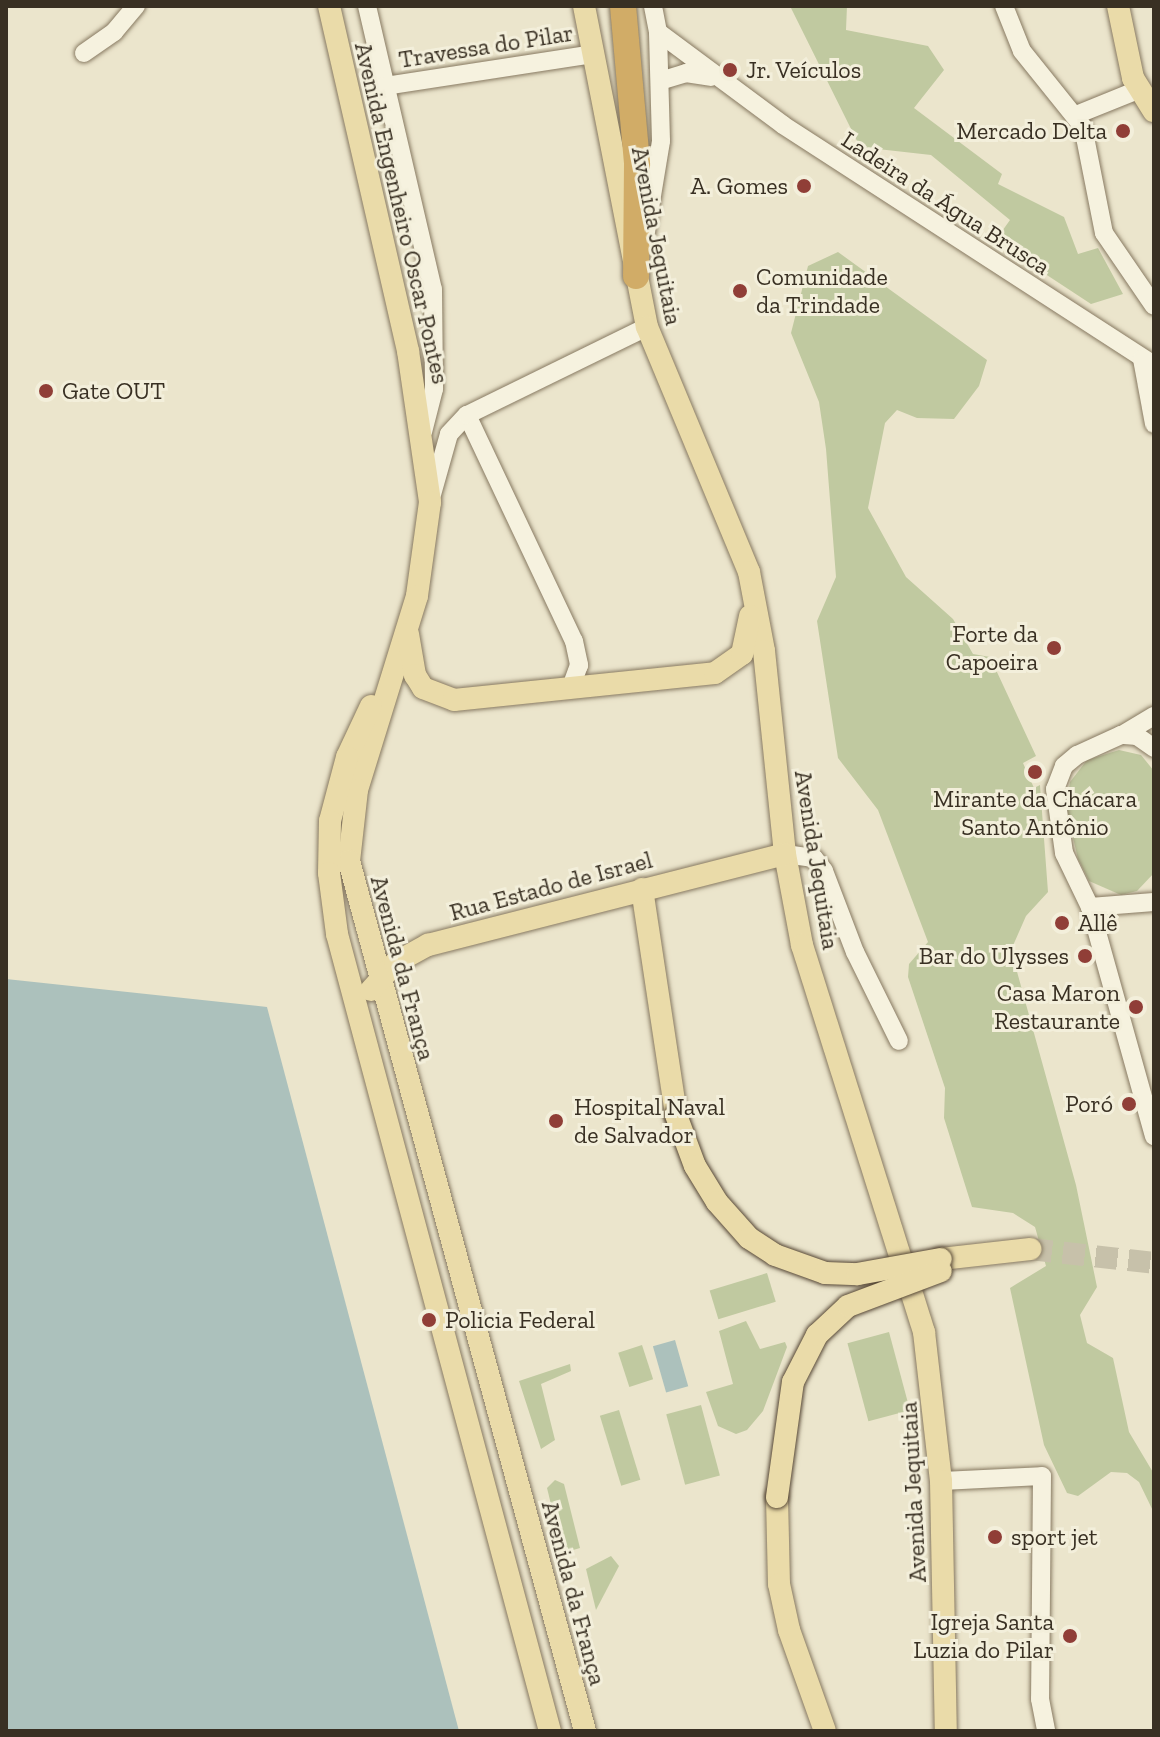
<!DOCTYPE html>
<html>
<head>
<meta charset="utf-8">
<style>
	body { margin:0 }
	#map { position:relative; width:1160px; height:1737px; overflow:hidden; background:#ebe5cc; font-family:"Zilla Slab",serif }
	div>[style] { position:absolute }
	.green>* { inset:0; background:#c0c9a0; transform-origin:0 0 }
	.water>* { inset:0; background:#acc1bc; transform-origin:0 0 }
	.major-tunnel>* { height:22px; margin-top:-11px; transform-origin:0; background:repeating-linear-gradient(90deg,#c7c1aa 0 22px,transparent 0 33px) }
	.roads { filter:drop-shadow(0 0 2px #877961) drop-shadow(0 0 2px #877961) }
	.minor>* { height:18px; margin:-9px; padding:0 9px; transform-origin:9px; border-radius:9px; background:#f6f2df }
	.major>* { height:22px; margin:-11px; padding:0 11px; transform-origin:11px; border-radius:11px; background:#eadba9 }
	.highway>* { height:26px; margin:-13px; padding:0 13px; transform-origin:13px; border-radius:13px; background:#d1ac67 }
	.bridges { filter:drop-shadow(0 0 2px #564735) drop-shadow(0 0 2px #564735) }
	.major-bridge>* { height:22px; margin:-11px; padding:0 11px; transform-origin:11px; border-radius:11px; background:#eadba9 }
	.dots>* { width:22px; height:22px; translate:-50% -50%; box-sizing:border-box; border:4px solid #f3efdb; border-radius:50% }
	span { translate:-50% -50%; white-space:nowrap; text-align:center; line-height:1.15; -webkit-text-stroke:6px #f3efdb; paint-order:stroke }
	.street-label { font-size:24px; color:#393023 }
	.poi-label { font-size:24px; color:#393023 }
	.left { translate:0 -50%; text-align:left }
	.right { translate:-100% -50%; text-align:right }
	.frame { position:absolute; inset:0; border:8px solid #393023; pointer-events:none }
</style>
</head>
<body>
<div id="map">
	<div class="green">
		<div style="clip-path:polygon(790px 6px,847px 6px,846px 30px,928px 46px,944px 70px,914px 108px,1002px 174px,998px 184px,1064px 217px,1078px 254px,1098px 248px,1123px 294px,1091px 304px,995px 241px,1010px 220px,931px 155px,860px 147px)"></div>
		<div style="clip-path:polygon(838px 252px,987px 360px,979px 386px,954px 419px,917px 418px,897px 410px,885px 423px,868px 508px,906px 577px,953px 619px,973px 654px,990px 657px,1036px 756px,1023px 763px,1034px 788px,1040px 785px,1048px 892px,1026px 916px,1011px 950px,1076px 1185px,1097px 1287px,1080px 1315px,1087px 1343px,1113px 1358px,1129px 1432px,1154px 1474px,1154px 1513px,1139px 1482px,1127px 1473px,1111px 1472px,1078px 1496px,1067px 1493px,1044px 1445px,1010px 1288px,1046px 1266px,1035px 1227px,1013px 1213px,972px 1207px,944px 1118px,945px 1088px,908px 977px,909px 964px,928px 942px,878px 810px,838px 758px,817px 621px,836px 577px,826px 449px,819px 402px,791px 333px,808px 266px)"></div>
		<div style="clip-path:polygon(1119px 750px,1141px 755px,1154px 771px,1154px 873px,1137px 891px,1121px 895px,1089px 881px,1078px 859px,1066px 808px,1070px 782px,1087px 760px)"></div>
		<div style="left:767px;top:1273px;width:30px;height:60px;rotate:73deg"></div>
		<div style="clip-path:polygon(746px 1321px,760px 1349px,785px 1342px,787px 1347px,763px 1411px,747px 1430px,736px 1434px,718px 1426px,706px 1392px,733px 1384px,719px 1331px)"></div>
		<div style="left:889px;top:1332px;width:81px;height:43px;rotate:75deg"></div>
		<div style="left:642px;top:1345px;width:36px;height:25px;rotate:72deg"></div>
		<div style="clip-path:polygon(570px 1364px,571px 1371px,541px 1384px,555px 1440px,541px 1449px,519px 1381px)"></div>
		<div style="left:701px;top:1405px;width:73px;height:36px;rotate:75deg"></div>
		<div style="left:619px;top:1410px;width:73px;height:20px;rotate:73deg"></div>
		<div style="clip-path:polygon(555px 1480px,564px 1484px,580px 1548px,563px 1553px,547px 1488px)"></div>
		<div style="clip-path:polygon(611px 1556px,619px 1566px,596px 1610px,586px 1569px)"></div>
	</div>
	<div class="water">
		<div style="clip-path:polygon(6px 979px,267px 1007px,459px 1731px,6px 1731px)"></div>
		<div style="left:675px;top:1340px;width:48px;height:23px;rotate:74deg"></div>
	</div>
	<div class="major-tunnel">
		<div style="left:1030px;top:1249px;width:125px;rotate:6.4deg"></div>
	</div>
	<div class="roads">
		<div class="minor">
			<div style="left:367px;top:6px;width:291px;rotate:76.9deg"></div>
			<div style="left:433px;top:289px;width:100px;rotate:89.4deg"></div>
			<div style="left:434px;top:389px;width:44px;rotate:104.3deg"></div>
			<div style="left:1004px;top:6px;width:48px;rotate:68.2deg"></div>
			<div style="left:1022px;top:51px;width:97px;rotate:51.2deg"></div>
			<div style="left:1083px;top:127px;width:108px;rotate:78.8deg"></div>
			<div style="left:1104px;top:233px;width:88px;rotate:55.6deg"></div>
			<div style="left:658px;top:32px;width:156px;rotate:36.6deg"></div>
			<div style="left:783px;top:125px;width:442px;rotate:32.9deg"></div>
			<div style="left:84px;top:53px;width:37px;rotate:-35deg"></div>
			<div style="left:114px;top:32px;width:34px;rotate:-50deg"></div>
			<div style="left:660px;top:81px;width:27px;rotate:-17deg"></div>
			<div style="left:686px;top:73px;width:25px;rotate:9deg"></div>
			<div style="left:385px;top:86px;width:211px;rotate:-8.7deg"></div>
			<div style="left:1076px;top:115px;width:67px;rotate:-22deg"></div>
			<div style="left:645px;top:238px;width:98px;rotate:-80.6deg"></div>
			<div style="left:661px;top:141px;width:109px;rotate:-91.6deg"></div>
			<div style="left:658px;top:32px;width:26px;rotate:-101deg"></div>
			<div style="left:1142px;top:359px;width:66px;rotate:79.5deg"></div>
			<div style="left:467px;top:415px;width:250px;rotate:64.7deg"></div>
			<div style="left:574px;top:641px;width:25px;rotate:78deg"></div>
			<div style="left:579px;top:665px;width:23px;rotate:110deg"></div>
			<div style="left:431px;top:498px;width:66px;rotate:-74.3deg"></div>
			<div style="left:449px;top:434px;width:26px;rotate:-47deg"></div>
			<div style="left:467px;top:415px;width:200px;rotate:-26.1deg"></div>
			<div style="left:1122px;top:735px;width:37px;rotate:-31deg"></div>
			<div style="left:1154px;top:748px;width:21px;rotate:-145deg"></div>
			<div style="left:1137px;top:736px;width:16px;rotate:-176deg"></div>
			<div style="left:1121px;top:735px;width:48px;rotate:155.6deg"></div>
			<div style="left:1077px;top:755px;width:17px;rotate:140deg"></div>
			<div style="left:1064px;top:766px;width:25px;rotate:111deg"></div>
			<div style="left:1055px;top:789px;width:65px;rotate:82deg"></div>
			<div style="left:1064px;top:853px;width:60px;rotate:64.3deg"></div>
			<div style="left:1090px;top:907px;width:238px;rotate:74.4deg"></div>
			<div style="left:785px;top:854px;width:29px;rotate:8deg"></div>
			<div style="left:814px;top:858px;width:16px;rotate:52deg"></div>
			<div style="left:824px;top:871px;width:87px;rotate:69.1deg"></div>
			<div style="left:855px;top:952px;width:99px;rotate:63.7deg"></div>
			<div style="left:1090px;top:907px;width:64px;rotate:-4.5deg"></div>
			<div style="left:941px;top:1481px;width:101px;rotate:-2.8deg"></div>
			<div style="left:1042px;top:1476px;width:223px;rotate:90.5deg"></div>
			<div style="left:1040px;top:1699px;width:33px;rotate:79deg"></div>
		</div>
		<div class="major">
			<div style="left:329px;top:6px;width:354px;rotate:77.1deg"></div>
			<div style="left:408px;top:351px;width:153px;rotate:81.7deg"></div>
			<div style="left:430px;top:502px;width:95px;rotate:97.9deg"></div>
			<div style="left:417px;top:596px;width:203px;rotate:107.2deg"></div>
			<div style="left:357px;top:790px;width:71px;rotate:96.4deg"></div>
			<div style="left:349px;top:861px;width:901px;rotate:74.82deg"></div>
			<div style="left:584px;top:6px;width:327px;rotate:78.9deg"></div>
			<div style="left:647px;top:327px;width:265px;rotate:67.4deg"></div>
			<div style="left:749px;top:572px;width:80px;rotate:79.2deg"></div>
			<div style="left:764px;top:651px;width:204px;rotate:84.1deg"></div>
			<div style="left:785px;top:854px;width:93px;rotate:79.4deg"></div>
			<div style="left:802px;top:945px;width:406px;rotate:72.5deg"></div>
			<div style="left:924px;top:1332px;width:150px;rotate:83.5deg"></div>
			<div style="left:941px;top:1481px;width:250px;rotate:88.9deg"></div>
			<div style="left:1118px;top:6px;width:74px;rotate:78.2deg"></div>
			<div style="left:1133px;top:78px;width:39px;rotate:58deg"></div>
			<div style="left:408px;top:634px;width:42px;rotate:80.3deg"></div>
			<div style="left:415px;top:675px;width:15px;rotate:58deg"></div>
			<div style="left:423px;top:688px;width:33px;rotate:21deg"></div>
			<div style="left:454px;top:700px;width:262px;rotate:-5.9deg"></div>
			<div style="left:715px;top:673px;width:33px;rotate:-35deg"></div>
			<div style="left:742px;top:654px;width:39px;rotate:-78deg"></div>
			<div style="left:371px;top:706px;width:56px;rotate:115.2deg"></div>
			<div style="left:347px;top:757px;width:66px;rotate:104.9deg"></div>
			<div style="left:330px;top:821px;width:52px;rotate:91.1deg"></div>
			<div style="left:329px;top:873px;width:62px;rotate:82.5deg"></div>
			<div style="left:337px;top:934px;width:825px;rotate:75.04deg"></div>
			<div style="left:642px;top:889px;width:229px;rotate:81.4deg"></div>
			<div style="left:371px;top:990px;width:36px;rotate:-48deg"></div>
			<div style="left:395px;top:963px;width:38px;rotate:-29deg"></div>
			<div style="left:428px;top:945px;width:368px;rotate:-14.3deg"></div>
			<div style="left:941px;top:1259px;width:90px;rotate:-6.4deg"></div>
			<div style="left:777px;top:1497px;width:87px;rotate:88.7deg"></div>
			<div style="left:779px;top:1584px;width:47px;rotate:77.7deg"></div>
			<div style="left:789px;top:1630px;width:107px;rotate:70.4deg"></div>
		</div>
		<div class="highway">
			<div style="left:623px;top:6px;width:159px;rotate:84.9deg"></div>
			<div style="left:637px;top:164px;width:112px;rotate:90.5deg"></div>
		</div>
	</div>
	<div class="bridges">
		<div class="major-bridge">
			<div style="left:676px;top:1115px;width:54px;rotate:69.6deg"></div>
			<div style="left:695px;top:1166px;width:42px;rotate:58.6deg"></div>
			<div style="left:717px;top:1202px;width:48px;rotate:48.4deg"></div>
			<div style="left:749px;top:1238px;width:31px;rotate:33deg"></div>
			<div style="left:775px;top:1255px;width:53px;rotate:19.8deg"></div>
			<div style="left:825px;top:1273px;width:33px;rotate:2deg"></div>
			<div style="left:858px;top:1274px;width:84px;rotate:-10.2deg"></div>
			<div style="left:777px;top:1497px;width:116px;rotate:-82.1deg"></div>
			<div style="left:793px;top:1382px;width:53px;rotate:-62.9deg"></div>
			<div style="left:817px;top:1335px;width:42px;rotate:-43.1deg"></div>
			<div style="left:848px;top:1306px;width:99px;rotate:-20.6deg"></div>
		</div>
	</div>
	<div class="dots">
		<div style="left:730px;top:70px;background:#903e37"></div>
		<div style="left:1123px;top:131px;background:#903e37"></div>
		<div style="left:804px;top:186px;background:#903e37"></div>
		<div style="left:740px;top:291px;background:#903e37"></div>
		<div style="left:46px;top:391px;background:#903e37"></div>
		<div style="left:1054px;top:648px;background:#903e37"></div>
		<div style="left:1035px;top:772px;background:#903e37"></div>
		<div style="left:1062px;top:923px;background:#903e37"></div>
		<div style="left:1085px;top:956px;background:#903e37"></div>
		<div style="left:1136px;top:1007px;background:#903e37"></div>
		<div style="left:1129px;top:1104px;background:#903e37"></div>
		<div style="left:556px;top:1121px;background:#903e37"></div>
		<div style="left:429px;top:1320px;background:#903e37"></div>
		<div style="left:995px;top:1537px;background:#903e37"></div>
		<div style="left:1070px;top:1636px;background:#903e37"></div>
	</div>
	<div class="street-label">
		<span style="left:486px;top:46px;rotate:-9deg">Travessa do Pilar</span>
		<span style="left:946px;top:203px;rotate:33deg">Ladeira da Água Brusca</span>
		<span style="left:402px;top:213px;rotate:77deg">Avenida Engenheiro Oscar Pontes</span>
		<span style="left:657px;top:236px;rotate:79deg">Avenida Jequitaia</span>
		<span style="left:817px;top:860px;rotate:81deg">Avenida Jequitaia</span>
		<span style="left:551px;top:886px;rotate:-15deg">Rua Estado de Israel</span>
		<span style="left:403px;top:968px;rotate:75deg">Avenida da França</span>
		<span style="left:913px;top:1492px;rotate:-93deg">Avenida Jequitaia</span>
		<span style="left:574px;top:1593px;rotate:75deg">Avenida da França</span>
	</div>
	<div class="poi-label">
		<span class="left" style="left:746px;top:70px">Jr. Veículos</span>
		<span class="right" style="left:1107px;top:131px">Mercado Delta</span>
		<span class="right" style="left:788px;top:186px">A. Gomes</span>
		<span class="left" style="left:756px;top:291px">Comunidade<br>da Trindade</span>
		<span class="left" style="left:62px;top:391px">Gate OUT</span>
		<span class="right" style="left:1038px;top:648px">Forte da<br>Capoeira</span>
		<span style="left:1035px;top:813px">Mirante da Chácara<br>Santo Antônio</span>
		<span class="left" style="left:1078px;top:923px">Allê</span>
		<span class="right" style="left:1069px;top:956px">Bar do Ulysses</span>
		<span class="right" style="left:1120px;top:1007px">Casa Maron<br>Restaurante</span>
		<span class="right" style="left:1113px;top:1104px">Poró</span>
		<span class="left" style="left:574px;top:1121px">Hospital Naval<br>de Salvador</span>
		<span class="left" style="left:445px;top:1320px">Policia Federal</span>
		<span class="left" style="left:1011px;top:1537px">sport jet</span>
		<span class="right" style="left:1054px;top:1636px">Igreja Santa<br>Luzia do Pilar</span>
	</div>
	<div class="frame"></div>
</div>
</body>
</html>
